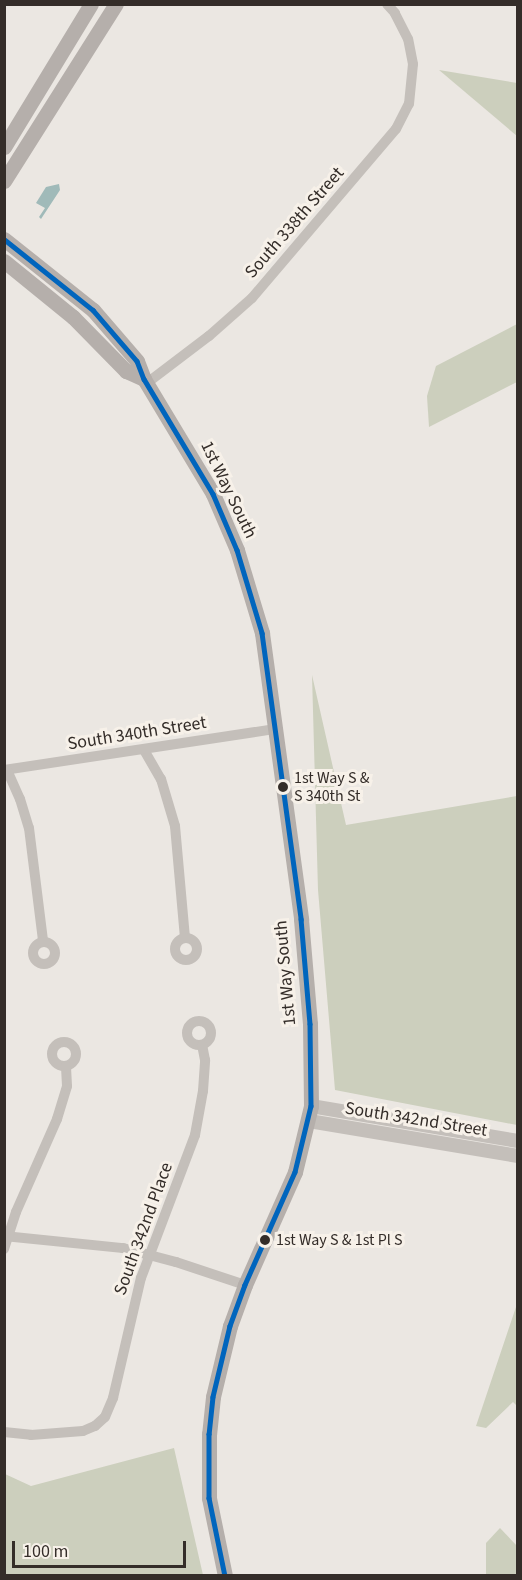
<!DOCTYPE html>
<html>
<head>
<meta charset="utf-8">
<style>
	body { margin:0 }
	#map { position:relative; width:522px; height:1580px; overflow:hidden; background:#ebe7e2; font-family:"Source Sans 3",sans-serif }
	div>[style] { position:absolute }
	.green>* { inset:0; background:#cccfbd }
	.water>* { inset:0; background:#a0bab9 }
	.minor>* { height:10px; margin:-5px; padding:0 5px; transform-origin:5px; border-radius:5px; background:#c4bfba }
	.minor>.ring { margin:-5px; padding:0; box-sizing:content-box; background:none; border:10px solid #c4bfba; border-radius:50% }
	.tertiary>* { height:14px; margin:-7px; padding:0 7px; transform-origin:7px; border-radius:7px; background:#c4bfba }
	.secondary>* { height:15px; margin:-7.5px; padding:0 7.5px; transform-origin:7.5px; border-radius:7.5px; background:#b5afab }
	.bus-1>* { height:4.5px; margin:-2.25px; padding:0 2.25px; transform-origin:2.25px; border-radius:2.25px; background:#0065bd }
	.dots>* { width:16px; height:16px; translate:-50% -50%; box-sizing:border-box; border:3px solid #f7f1e9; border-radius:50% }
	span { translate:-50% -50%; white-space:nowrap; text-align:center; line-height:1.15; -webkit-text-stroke:6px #f7f1e9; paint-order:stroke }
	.bus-label { font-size:16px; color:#342d29 }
	.left { translate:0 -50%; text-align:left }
	.street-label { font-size:18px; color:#342d29 }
	.frame { position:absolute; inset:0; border:6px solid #342d29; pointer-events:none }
	.scale { position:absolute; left:12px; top:1541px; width:174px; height:27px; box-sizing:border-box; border:3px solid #342d29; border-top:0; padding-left:8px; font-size:18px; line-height:21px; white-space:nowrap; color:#342d29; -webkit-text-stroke:4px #f7f1e9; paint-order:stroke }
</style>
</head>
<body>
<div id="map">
	<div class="green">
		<div style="clip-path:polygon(439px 70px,517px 83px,517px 136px)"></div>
		<div style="clip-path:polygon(517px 324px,517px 382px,429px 427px,427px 396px,436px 366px)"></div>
		<div style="clip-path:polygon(312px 675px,346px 825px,517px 796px,517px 1125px,335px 1090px,318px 890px)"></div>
		<div style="clip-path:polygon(517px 1304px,517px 1406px,513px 1402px,486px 1428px,476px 1426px)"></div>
		<div style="clip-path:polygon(174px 1448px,203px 1575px,5px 1575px,5px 1474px,31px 1486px)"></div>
		<div style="clip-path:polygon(500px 1528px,517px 1546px,517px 1575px,486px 1575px,486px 1543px)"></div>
	</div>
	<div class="water">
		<div style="clip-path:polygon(59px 184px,60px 190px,41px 219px,39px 217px,45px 208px,36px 203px,46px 187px)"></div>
	</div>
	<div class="minor">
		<div style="left:147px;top:383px;width:78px;rotate:-37.2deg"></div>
		<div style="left:209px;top:336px;width:57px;rotate:-41.5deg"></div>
		<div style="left:252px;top:298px;width:222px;rotate:-49.6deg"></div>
		<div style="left:396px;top:129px;width:28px;rotate:-63deg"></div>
		<div style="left:409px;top:104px;width:40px;rotate:-84.3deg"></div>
		<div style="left:413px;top:64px;width:25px;rotate:-101deg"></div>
		<div style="left:408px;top:39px;width:29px;rotate:-117deg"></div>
		<div style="left:395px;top:13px;width:12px;rotate:-132deg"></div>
		<div style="left:144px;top:750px;width:34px;rotate:60deg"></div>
		<div style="left:161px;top:779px;width:49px;rotate:73.4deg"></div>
		<div style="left:175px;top:826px;width:111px;rotate:84.9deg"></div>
		<div style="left:4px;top:770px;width:273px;rotate:-8.6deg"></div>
		<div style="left:7px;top:770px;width:32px;rotate:66deg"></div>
		<div style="left:20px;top:799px;width:30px;rotate:73deg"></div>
		<div style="left:29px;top:828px;width:114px;rotate:82.9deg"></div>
		<div class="ring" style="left:175px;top:938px;width:12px;height:12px"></div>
		<div class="ring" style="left:33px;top:942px;width:12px;height:12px"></div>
		<div class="ring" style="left:187px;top:1021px;width:14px;height:14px"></div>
		<div class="ring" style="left:52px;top:1042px;width:14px;height:14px"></div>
		<div style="left:4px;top:1236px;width:120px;rotate:5.8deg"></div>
		<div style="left:123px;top:1248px;width:55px;rotate:14.8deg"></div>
		<div style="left:176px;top:1262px;width:73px;rotate:18.4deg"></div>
		<div style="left:4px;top:1249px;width:39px;rotate:-72deg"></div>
		<div style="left:16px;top:1212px;width:102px;rotate:-66.2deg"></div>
		<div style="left:57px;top:1119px;width:34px;rotate:-73deg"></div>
		<div style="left:67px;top:1086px;width:20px;rotate:-93deg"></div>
		<div style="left:4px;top:1432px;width:27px;rotate:6deg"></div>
		<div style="left:31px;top:1435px;width:52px;rotate:-4.4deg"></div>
		<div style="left:83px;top:1431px;width:13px;rotate:-23deg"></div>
		<div style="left:95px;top:1426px;width:13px;rotate:-42deg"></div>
		<div style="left:105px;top:1417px;width:21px;rotate:-67deg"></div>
		<div style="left:113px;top:1398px;width:123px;rotate:-76.9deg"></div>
		<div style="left:141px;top:1278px;width:153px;rotate:-69.3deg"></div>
		<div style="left:195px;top:1135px;width:45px;rotate:-79.7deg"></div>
		<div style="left:203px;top:1091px;width:31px;rotate:-86deg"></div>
		<div style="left:205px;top:1060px;width:15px;rotate:-101deg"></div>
	</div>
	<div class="tertiary">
		<div style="left:311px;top:1106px;width:210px;rotate:9.6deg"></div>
		<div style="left:309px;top:1121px;width:212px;rotate:9.5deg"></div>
	</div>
	<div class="secondary">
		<div style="left:4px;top:147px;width:167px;rotate:-58.7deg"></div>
		<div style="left:4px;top:181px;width:209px;rotate:-57.7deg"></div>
		<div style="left:4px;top:239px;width:114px;rotate:38.6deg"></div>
		<div style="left:93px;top:310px;width:67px;rotate:49.2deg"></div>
		<div style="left:137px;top:361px;width:19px;rotate:69deg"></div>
		<div style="left:144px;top:379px;width:134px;rotate:59deg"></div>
		<div style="left:213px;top:494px;width:61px;rotate:66.8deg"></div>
		<div style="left:237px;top:550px;width:87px;rotate:73.2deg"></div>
		<div style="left:262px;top:633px;width:289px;rotate:82.2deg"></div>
		<div style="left:301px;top:919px;width:105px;rotate:85.1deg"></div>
		<div style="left:310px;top:1024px;width:82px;rotate:89.3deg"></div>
		<div style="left:311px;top:1106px;width:68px;rotate:103.6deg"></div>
		<div style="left:295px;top:1172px;width:124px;rotate:113.9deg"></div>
		<div style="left:245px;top:1285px;width:44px;rotate:110.1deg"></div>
		<div style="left:230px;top:1326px;width:73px;rotate:103.5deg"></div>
		<div style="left:213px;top:1397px;width:37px;rotate:96deg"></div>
		<div style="left:209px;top:1434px;width:64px;rotate:90deg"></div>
		<div style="left:209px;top:1498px;width:80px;rotate:78.4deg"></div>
		<div style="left:4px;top:261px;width:89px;rotate:39.1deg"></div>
		<div style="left:73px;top:317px;width:76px;rotate:45.5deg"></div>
		<div style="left:126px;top:371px;width:20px;rotate:24deg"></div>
	</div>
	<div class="bus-1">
		<div style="left:4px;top:239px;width:114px;rotate:38.6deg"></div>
		<div style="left:93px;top:310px;width:67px;rotate:49.2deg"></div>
		<div style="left:137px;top:361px;width:19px;rotate:69deg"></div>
		<div style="left:144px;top:379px;width:134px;rotate:59deg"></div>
		<div style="left:213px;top:494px;width:61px;rotate:66.8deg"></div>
		<div style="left:237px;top:550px;width:87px;rotate:73.2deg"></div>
		<div style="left:262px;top:633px;width:289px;rotate:82.2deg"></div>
		<div style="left:301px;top:919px;width:105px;rotate:85.1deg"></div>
		<div style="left:310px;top:1024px;width:82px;rotate:89.3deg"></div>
		<div style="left:311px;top:1106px;width:68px;rotate:103.6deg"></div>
		<div style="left:295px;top:1172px;width:124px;rotate:113.9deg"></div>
		<div style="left:245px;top:1285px;width:44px;rotate:110.1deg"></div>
		<div style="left:230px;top:1326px;width:73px;rotate:103.5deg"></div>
		<div style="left:213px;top:1397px;width:37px;rotate:96deg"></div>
		<div style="left:209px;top:1434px;width:64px;rotate:90deg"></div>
		<div style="left:209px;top:1498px;width:80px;rotate:78.4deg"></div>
	</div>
	<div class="dots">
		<div style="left:283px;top:787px;background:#342d29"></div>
		<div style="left:265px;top:1240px;background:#342d29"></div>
	</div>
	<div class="bus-label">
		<span class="left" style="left:294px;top:787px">1st Way S &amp;<br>S 340th St</span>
		<span class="left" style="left:276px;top:1240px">1st Way S &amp; 1st Pl S</span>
	</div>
	<div class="street-label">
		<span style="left:295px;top:223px;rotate:-49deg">South 338th Street</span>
		<span style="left:228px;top:490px;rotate:64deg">1st Way South</span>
		<span style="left:137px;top:734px;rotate:-9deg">South 340th Street</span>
		<span style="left:286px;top:973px;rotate:-95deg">1st Way South</span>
		<span style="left:416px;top:1120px;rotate:9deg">South 342nd Street</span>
		<span style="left:144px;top:1229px;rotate:-70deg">South 342nd Place</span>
	</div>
	<div class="frame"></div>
	<div class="scale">100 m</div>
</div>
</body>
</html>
